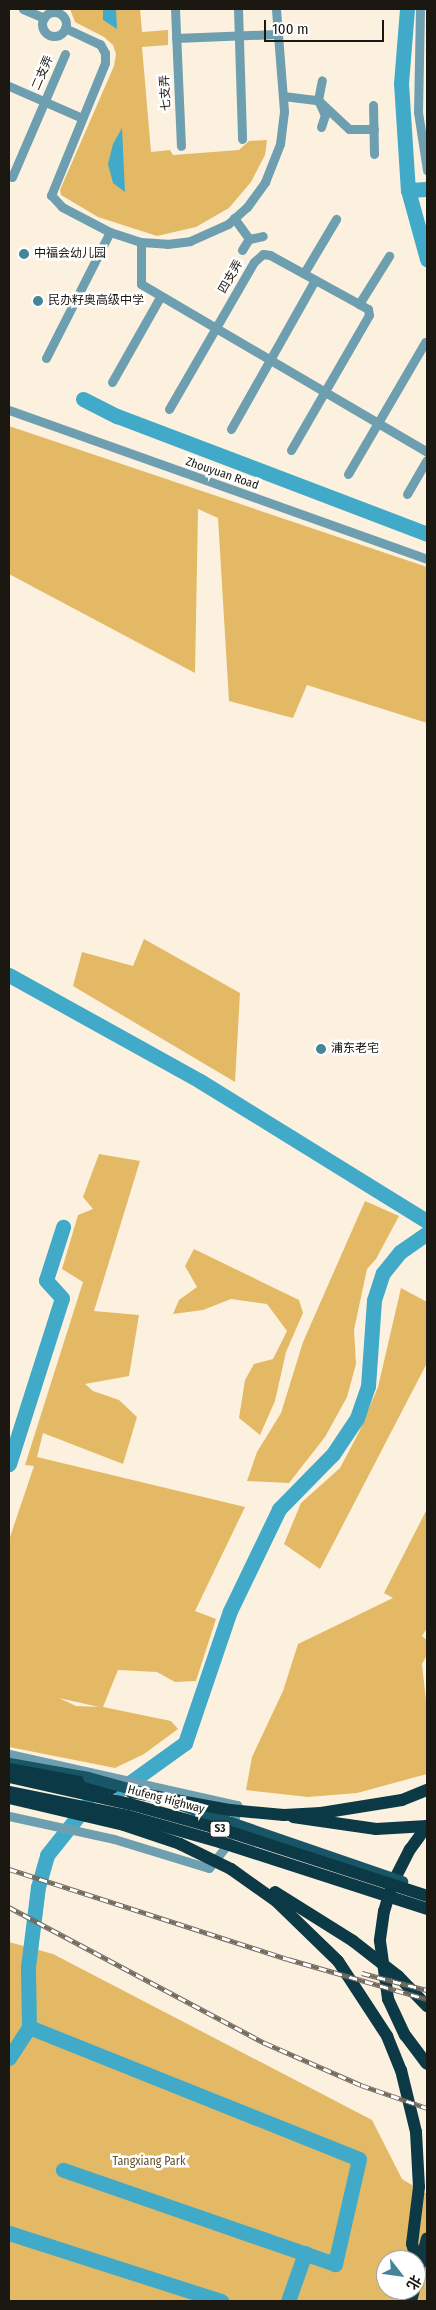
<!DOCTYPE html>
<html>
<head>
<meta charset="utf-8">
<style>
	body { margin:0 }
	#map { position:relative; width:436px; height:2310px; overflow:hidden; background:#fcf1de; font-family:"Fira Sans Condensed","Noto Sans SC",sans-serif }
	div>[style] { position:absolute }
	.green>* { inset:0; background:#e3b965 }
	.water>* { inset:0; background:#42aac9 }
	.canal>* { height:9px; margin:-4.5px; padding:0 4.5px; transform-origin:4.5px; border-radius:4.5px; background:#42aac9 }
	.river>* { height:15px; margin:-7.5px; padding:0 7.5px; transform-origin:7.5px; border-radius:7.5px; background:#42aac9 }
	.minor>* { height:9px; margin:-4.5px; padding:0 4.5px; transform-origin:4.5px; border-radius:4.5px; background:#6e9fb0 }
	.minor>.ring { margin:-4.5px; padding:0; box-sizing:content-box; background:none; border:9px solid #6e9fb0; border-radius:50% }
	.major>* { height:11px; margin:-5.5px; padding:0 5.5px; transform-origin:5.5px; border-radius:5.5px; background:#185566 }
	.highway>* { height:12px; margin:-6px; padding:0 6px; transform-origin:6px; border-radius:6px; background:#0c3946 }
	.rail>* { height:4.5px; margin-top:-2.25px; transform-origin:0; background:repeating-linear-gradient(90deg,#fff 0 8px,#726b60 0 16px); box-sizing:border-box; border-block:1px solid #726b60 }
	.major-bridge>* { height:11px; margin:-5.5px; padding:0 5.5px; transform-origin:5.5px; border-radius:5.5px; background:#185566 }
	.highway-bridge>* { height:12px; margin:-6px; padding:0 6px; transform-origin:6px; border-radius:6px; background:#0c3946 }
	.dots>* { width:14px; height:14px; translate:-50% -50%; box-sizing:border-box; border:2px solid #fff; border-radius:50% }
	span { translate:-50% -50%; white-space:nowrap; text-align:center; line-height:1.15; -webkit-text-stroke:5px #fff; paint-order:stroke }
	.shield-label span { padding:1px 4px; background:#fff; border:1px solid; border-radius:4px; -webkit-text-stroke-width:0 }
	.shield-label { font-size:11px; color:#1b1711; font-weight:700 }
	.street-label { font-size:12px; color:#1b1711 }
	.poi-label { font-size:12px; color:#1b1711 }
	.left { translate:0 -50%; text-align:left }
	.park-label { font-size:12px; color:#665229 }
	.frame { position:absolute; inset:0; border:10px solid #1b1711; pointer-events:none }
	.north { position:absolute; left:376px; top:2250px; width:50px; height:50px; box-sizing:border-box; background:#fff; border:1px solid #a4a2a0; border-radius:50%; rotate:120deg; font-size:14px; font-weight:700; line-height:20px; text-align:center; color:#1b1711 }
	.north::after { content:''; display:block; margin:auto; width:18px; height:22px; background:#458599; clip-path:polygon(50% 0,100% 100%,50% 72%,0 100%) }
	.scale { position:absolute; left:264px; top:20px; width:120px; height:22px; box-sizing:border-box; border:2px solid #1b1711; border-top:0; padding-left:6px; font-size:15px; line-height:18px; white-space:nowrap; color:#1b1711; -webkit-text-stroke:4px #fff; paint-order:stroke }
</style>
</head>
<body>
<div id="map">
	<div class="green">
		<div style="clip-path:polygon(70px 9px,140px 9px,142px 32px,168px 30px,168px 45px,142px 47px,151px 152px,170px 150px,173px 155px,239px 150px,249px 141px,267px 140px,265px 155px,251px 182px,229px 208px,196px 227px,157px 236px,98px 217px,61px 195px,60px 190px,114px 66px,116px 54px,113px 45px,104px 37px,75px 22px)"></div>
		<div style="clip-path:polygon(9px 426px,427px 567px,427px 723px,307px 685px,293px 718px,229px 701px,218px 518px,198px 509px,195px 673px,9px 574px)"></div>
		<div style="clip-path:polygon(144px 939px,240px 993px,235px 1082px,73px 986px,82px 952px,133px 966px)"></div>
		<div style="clip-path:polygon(evenodd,99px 1154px,140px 1161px,94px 1311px,139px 1315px,129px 1376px,85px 1384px,93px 1391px,119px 1400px,137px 1417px,123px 1464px,43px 1433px,37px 1457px,245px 1507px,195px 1611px,216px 1619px,196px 1681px,175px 1682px,157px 1672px,118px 1670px,103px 1707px,171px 1721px,178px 1729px,144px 1754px,115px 1768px,9px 1747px,9px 1540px,34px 1466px,25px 1465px,83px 1282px,62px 1269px,78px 1215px,93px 1209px,83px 1197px,99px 1154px,59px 1698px,99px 1707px,76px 1706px,59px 1698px)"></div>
		<div style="clip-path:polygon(365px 1201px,399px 1216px,376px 1259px,367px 1269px,354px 1330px,356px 1364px,347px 1397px,325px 1437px,289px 1483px,247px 1481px,257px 1452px,281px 1413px,303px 1342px)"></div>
		<div style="clip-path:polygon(194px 1249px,299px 1300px,303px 1313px,286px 1352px,275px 1401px,260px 1435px,239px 1418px,245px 1380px,254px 1364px,273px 1359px,287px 1331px,267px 1304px,231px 1299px,203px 1310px,173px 1314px,179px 1300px,197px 1287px,185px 1266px)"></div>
		<div style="clip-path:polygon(401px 1288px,427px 1302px,427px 1363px,320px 1569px,284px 1544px,301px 1503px,340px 1468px,359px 1432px,378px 1387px)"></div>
		<div style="clip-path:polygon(427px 1509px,427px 1628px,422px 1636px,427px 1640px,427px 1655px,422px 1664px,427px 1710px,427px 1774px,357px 1793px,308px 1797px,246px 1790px,252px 1757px,283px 1691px,298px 1644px,393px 1598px,384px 1593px)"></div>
		<div style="clip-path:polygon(evenodd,9px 1942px,53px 1954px,372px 2120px,402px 2179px,427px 2194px,427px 2301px,9px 2301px,9px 1942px,386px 2260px,416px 2260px,416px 2290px,386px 2290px,386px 2260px)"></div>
	</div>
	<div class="water">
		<div style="clip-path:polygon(103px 9px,116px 9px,117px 29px,103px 20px)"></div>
		<div style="clip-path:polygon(122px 128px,125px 192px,113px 183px,108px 164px,113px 144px)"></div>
	</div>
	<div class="canal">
		<div style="left:9px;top:1461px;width:1px;rotate:45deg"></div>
	</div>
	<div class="river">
		<div style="left:407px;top:9px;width:74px;rotate:94.6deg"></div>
		<div style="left:401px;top:83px;width:107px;rotate:86.3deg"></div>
		<div style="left:408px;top:190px;width:72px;rotate:74.6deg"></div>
		<div style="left:408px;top:190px;width:19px;rotate:-3deg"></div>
		<div style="left:83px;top:399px;width:38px;rotate:27deg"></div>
		<div style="left:117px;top:416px;width:332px;rotate:20.8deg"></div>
		<div style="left:9px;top:975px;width:218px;rotate:29deg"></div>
		<div style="left:200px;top:1081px;width:267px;rotate:31.7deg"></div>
		<div style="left:9px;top:1464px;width:174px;rotate:-72.3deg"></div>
		<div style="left:62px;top:1298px;width:24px;rotate:-132deg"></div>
		<div style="left:46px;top:1280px;width:56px;rotate:-72.2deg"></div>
		<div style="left:121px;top:1789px;width:79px;rotate:-35.7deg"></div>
		<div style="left:185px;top:1743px;width:139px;rotate:-71.2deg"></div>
		<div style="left:230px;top:1611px;width:113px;rotate:-64.3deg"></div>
		<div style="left:279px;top:1509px;width:77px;rotate:-45.5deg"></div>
		<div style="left:333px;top:1454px;width:43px;rotate:-56.3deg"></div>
		<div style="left:357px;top:1418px;width:34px;rotate:-71deg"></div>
		<div style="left:368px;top:1386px;width:86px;rotate:-86deg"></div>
		<div style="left:374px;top:1300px;width:28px;rotate:-72deg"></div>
		<div style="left:383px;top:1273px;width:27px;rotate:-51deg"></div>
		<div style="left:400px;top:1252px;width:33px;rotate:-35deg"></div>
		<div style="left:29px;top:2027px;width:355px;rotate:21.8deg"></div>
		<div style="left:359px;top:2159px;width:108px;rotate:102.9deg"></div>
		<div style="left:335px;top:2264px;width:288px;rotate:-160.9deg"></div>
		<div style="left:9px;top:2058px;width:37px;rotate:-57deg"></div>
		<div style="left:29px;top:2027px;width:60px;rotate:-91deg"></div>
		<div style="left:28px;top:1967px;width:81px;rotate:-82.9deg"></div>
		<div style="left:38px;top:1887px;width:33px;rotate:-74deg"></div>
		<div style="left:47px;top:1855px;width:64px;rotate:-51.3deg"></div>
		<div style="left:9px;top:2233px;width:223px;rotate:17.8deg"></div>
		<div style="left:288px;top:2301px;width:51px;rotate:-70.5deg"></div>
	</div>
	<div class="minor">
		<div style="left:23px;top:9px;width:23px;rotate:23deg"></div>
		<div style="left:175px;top:9px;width:137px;rotate:87.5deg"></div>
		<div style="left:238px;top:9px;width:130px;rotate:88.2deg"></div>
		<div style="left:420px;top:9px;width:103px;rotate:91.1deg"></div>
		<div style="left:418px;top:112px;width:59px;rotate:81.2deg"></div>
		<div class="ring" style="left:42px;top:12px;width:15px;height:15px"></div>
		<div style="left:65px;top:28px;width:38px;rotate:25deg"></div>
		<div style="left:100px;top:44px;width:10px;rotate:61deg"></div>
		<div style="left:105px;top:53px;width:10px;rotate:90deg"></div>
		<div style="left:105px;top:63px;width:143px;rotate:112.2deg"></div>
		<div style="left:51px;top:195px;width:16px;rotate:47deg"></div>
		<div style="left:62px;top:207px;width:54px;rotate:27.5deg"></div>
		<div style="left:110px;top:232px;width:33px;rotate:18deg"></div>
		<div style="left:141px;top:242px;width:26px;rotate:4deg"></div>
		<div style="left:167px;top:244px;width:23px;rotate:-7deg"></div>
		<div style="left:190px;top:241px;width:42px;rotate:-24.1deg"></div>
		<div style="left:228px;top:224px;width:25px;rotate:-42deg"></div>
		<div style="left:247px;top:207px;width:31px;rotate:-54deg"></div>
		<div style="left:265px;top:182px;width:41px;rotate:-68.5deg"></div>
		<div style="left:280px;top:144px;width:33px;rotate:-83deg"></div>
		<div style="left:284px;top:111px;width:102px;rotate:-94.5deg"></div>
		<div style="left:176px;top:38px;width:101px;rotate:-2.3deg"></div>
		<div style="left:9px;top:86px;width:77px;rotate:23.6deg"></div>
		<div style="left:283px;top:96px;width:35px;rotate:7deg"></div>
		<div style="left:318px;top:100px;width:42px;rotate:43.1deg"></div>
		<div style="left:349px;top:129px;width:25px"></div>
		<div style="left:373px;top:105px;width:49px;rotate:88.8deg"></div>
		<div style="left:321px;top:127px;width:13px;rotate:-72deg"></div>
		<div style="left:325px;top:115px;width:17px;rotate:-115deg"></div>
		<div style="left:318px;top:100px;width:20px;rotate:-79deg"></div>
		<div style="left:12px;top:177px;width:134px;rotate:-66.7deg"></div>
		<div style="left:234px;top:218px;width:26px;rotate:54deg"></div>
		<div style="left:141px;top:242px;width:42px;rotate:90deg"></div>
		<div style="left:141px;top:284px;width:332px;rotate:30.4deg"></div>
		<div style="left:242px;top:250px;width:13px;rotate:-58deg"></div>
		<div style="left:249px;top:239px;width:14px;rotate:-12deg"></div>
		<div style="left:304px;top:273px;width:63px;rotate:-59.3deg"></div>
		<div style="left:359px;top:304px;width:57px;rotate:-58deg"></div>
		<div style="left:46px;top:358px;width:141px;rotate:-63.1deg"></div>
		<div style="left:112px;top:382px;width:98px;rotate:-60.5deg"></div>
		<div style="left:169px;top:409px;width:170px;rotate:-60deg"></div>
		<div style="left:254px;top:262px;width:12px;rotate:-42deg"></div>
		<div style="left:263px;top:254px;width:7px;rotate:8deg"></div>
		<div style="left:270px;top:255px;width:102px;rotate:28.8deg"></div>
		<div style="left:359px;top:304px;width:10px;rotate:29deg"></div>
		<div style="left:368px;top:309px;width:6px;rotate:81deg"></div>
		<div style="left:369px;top:315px;width:156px;rotate:120deg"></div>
		<div style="left:9px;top:410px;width:444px;rotate:19.6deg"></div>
		<div style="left:231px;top:429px;width:171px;rotate:-60.6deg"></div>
		<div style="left:348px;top:474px;width:153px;rotate:-59.7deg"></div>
		<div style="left:407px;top:494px;width:39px;rotate:-60deg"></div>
		<div style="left:9px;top:1754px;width:234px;rotate:12.6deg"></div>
		<div style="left:237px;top:1805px;width:25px;rotate:99deg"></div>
		<div style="left:9px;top:1816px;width:107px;rotate:12.4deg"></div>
		<div style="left:114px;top:1839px;width:99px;rotate:17deg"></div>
		<div style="left:209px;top:1868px;width:33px;rotate:-52deg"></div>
	</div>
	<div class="major">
		<div style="left:9px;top:1763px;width:80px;rotate:10deg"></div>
	</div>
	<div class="highway">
		<div style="left:9px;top:1769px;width:105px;rotate:10.5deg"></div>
		<div style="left:9px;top:1798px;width:118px;rotate:13.2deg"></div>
		<div style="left:321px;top:1813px;width:82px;rotate:-9.1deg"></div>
		<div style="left:402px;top:1800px;width:27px;rotate:-22deg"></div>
		<div style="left:293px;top:1817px;width:84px;rotate:8.2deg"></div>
		<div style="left:376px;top:1829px;width:51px;rotate:-3.4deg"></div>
		<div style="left:427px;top:1826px;width:29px;rotate:126deg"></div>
		<div style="left:410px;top:1849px;width:37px;rotate:117deg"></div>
		<div style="left:393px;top:1882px;width:30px;rotate:107deg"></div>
		<div style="left:384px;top:1911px;width:30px;rotate:98deg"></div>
		<div style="left:380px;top:1941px;width:59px;rotate:82.1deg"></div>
		<div style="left:388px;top:1999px;width:40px;rotate:65deg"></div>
		<div style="left:405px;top:2035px;width:36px;rotate:53deg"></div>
		<div style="left:231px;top:1869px;width:55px;rotate:35.4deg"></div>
		<div style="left:276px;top:1901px;width:86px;rotate:44.1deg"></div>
		<div style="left:338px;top:1961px;width:90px;rotate:56.8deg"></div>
		<div style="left:387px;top:2036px;width:37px;rotate:68deg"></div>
		<div style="left:401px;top:2070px;width:64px;rotate:76.4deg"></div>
		<div style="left:416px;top:2132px;width:55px;rotate:86.9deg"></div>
		<div style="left:419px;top:2187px;width:57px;rotate:97deg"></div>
		<div style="left:412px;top:2244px;width:24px;rotate:73deg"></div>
		<div style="left:275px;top:1892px;width:92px;rotate:32.1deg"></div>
		<div style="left:353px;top:1941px;width:57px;rotate:37.9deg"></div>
		<div style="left:398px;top:1976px;width:42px;rotate:46deg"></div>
		<div style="left:416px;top:2280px;width:43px;rotate:-75.3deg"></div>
		<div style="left:411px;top:2301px;width:11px;rotate:-75deg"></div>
	</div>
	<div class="rail">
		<div style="left:9px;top:1869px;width:293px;rotate:17.9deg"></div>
		<div style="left:288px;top:1959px;width:145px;rotate:16.1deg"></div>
		<div style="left:9px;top:1907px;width:290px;rotate:28deg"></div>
		<div style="left:265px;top:2043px;width:105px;rotate:23.6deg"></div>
		<div style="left:361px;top:2085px;width:70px;rotate:19.2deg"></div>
		<div style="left:362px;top:1973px;width:67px;rotate:14.7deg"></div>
	</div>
	<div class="major-bridge">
		<div style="left:88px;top:1777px;width:56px;rotate:15.5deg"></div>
		<div style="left:181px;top:1805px;width:234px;rotate:19deg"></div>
	</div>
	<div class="highway-bridge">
		<div style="left:9px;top:1777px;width:124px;rotate:12.6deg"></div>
		<div style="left:130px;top:1804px;width:98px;rotate:15.5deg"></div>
		<div style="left:224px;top:1830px;width:213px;rotate:18deg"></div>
		<div style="left:9px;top:1792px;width:121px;rotate:11.4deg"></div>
		<div style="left:128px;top:1816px;width:96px;rotate:15.8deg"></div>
		<div style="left:220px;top:1842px;width:218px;rotate:17.9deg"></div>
		<div style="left:131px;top:1792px;width:101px;rotate:10.3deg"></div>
		<div style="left:230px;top:1810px;width:54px;rotate:5.3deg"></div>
		<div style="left:284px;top:1815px;width:37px;rotate:-3deg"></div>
		<div style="left:124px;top:1825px;width:59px;rotate:18.7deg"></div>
		<div style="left:180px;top:1844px;width:57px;rotate:26.1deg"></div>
	</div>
	<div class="dots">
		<div style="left:24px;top:254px;background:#458599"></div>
		<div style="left:38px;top:301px;background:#458599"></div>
		<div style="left:321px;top:1049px;background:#458599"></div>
	</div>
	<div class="shield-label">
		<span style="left:220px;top:1829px">S3</span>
	</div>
	<div class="street-label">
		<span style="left:43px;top:73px;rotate:-67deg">二支弄</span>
		<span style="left:166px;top:93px;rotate:-93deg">七支弄</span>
		<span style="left:231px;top:277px;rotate:-60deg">四支弄</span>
		<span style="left:222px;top:474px;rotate:19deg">Zhouyuan Road</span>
		<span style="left:166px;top:1800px;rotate:15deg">Hufeng Highway</span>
	</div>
	<div class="poi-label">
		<span class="left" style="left:34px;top:254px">中福会幼儿园</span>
		<span class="left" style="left:48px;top:301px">民办籽奥高级中学</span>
		<span class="left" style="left:331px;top:1049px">浦东老宅</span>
	</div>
	<div class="park-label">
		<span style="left:149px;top:2162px">Tangxiang Park</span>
	</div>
	<div class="frame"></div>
	<div class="north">北</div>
	<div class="scale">100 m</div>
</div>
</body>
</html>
